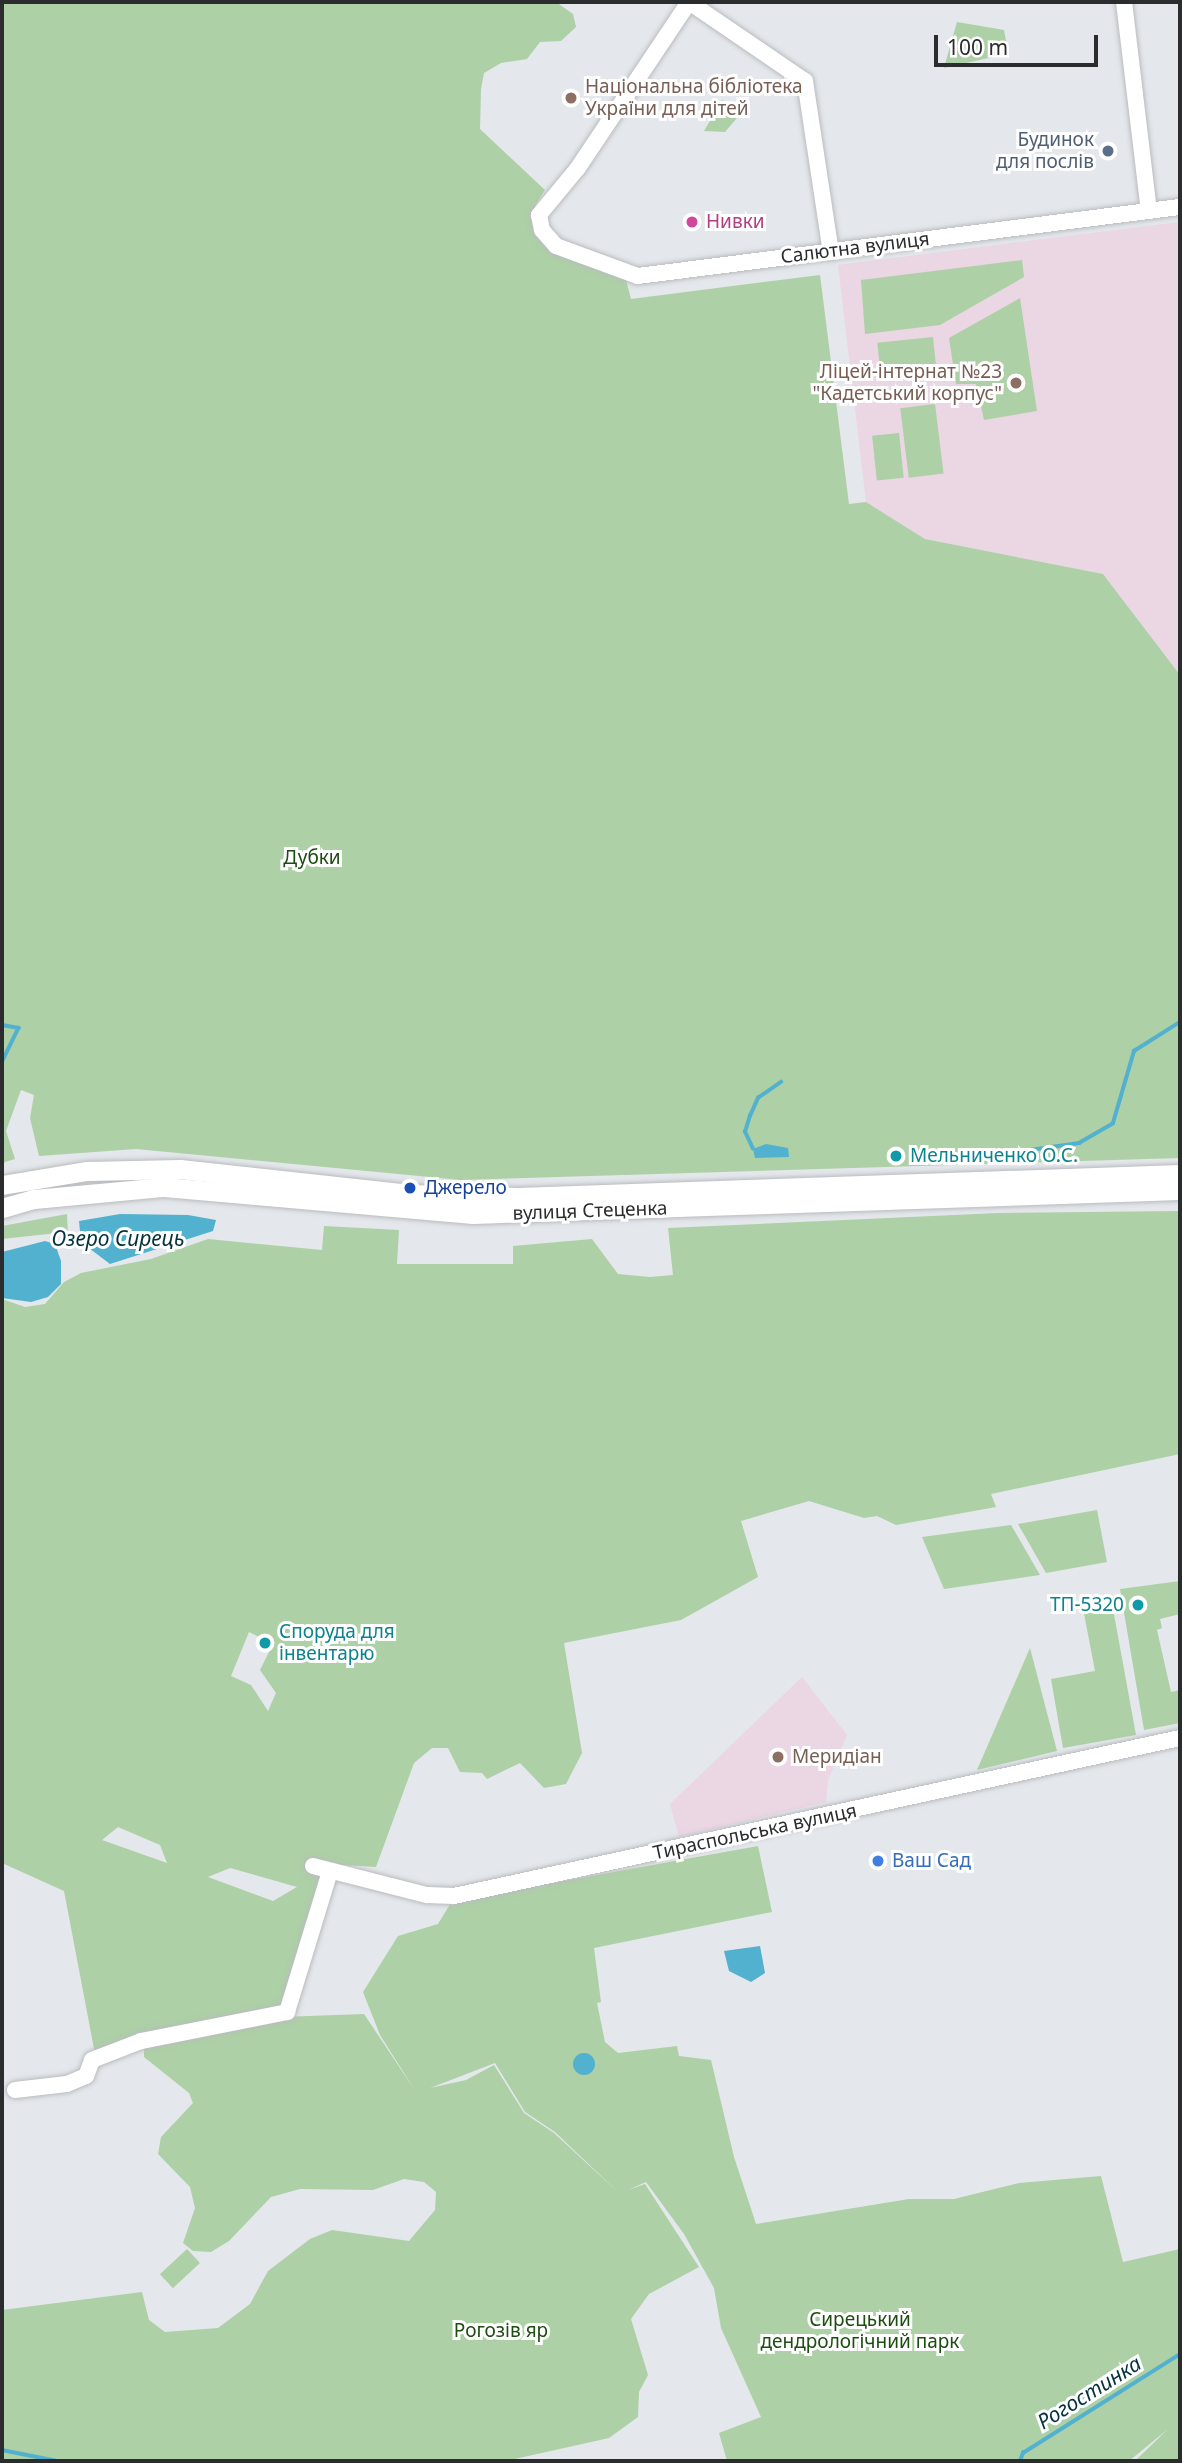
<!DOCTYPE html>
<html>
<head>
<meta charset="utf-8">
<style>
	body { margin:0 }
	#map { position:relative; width:1182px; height:2463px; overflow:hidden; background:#e4e7eb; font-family:"Noto Sans",sans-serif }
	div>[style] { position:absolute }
	.education>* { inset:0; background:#ebd6e4 }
	.green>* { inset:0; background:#add0a6; transform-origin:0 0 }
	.water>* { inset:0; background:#52b1ce }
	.round { border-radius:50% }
	.stream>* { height:3.5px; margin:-1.75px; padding:0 1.75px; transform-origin:1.75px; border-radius:1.75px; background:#52b1ce }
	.roads { filter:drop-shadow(0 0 2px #b9bcbf) drop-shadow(0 0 2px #b9bcbf) }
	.minor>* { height:16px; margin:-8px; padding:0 8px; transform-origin:8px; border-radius:8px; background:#fff }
	.major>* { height:19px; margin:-9.5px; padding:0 9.5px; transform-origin:9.5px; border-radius:9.5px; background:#fff }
	.dots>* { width:19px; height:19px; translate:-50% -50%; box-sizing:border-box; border:4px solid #fff; border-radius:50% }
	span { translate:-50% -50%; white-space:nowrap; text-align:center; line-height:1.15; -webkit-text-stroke:6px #fff; paint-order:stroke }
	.education-label { font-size:19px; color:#785e54 }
	.left { translate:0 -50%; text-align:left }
	.right { translate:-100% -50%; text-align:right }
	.service-label { font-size:19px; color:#4e5e75 }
	.hotel-label { font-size:19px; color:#b23c85 }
	.street-label { font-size:19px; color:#2b2c2e }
	.park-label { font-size:19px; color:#1d4d11 }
	.culture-label { font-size:19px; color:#0d838f }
	.transit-label { font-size:19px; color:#164399 }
	.shop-label { font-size:19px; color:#366cbe }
	.water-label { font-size:21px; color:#03323e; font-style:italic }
	.frame { position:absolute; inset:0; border:4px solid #2b2c2e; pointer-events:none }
	.scale { position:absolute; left:934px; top:35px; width:164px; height:32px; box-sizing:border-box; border:4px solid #2b2c2e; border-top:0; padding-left:9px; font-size:21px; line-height:24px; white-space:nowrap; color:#2b2c2e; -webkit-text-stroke:5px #fff; paint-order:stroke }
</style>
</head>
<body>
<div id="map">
	<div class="education">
		<div style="clip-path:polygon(1180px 222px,1180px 675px,1103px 574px,925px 539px,866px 502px,838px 265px)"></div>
		<div style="clip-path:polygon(802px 1677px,847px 1735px,828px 1780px,826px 1802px,679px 1837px,670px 1804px)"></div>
	</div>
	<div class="green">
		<div style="clip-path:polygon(2px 2px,556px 2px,573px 14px,576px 27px,561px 41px,540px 42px,527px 59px,501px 63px,484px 73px,481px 89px,480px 129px,545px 190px,535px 206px,535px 225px,551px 251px,626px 280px,631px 299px,820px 275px,849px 504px,866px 502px,925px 539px,1103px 574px,1180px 675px,1180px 1158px,461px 1180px,136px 1149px,39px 1156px,30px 1118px,34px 1095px,21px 1090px,6px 1131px,15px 1159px,2px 1163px)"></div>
		<div style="clip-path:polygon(957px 22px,1004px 30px,1006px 41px,993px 57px,944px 68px)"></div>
		<div style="clip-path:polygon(722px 100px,742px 112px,725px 132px,704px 131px)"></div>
		<div style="clip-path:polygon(1022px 260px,1024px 277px,940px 325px,865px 334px,861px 280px)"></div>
		<div style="clip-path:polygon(1020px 298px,1037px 411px,984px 420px,976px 384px,956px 384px,949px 338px)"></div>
		<div style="left:933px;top:337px;width:27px;height:56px;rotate:84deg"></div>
		<div style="left:935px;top:404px;width:70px;height:35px;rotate:83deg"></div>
		<div style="left:899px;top:433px;width:45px;height:27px;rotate:84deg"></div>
		<div style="clip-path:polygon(evenodd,1180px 1211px,1180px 1454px,991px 1494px,996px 1507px,896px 1525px,877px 1516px,864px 1518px,809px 1501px,741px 1521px,758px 1577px,681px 1620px,564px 1643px,582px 1753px,566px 1784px,544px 1788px,520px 1763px,487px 1779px,482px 1773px,460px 1772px,448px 1748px,432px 1748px,414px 1763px,376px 1867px,309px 1863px,323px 1876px,282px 2007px,95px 2054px,64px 1891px,2px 1863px,2px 1299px,25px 1307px,45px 1304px,64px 1282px,81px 1273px,151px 1259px,208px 1239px,322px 1250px,324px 1226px,399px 1230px,397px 1264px,513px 1264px,513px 1246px,592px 1239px,618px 1274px,650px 1277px,673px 1275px,668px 1228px,998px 1213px,1180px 1211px,249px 1632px,273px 1644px,260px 1670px,276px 1693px,268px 1711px,251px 1685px,231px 1676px,249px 1632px,1180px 1211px,118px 1827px,160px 1845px,167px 1863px,102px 1840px,118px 1827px,1180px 1211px,230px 1868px,297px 1887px,273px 1901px,208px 1877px,230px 1868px)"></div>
		<div style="clip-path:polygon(67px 1214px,68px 1237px,57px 1233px,2px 1239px,2px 1226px)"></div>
		<div style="clip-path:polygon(1097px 1510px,1107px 1562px,1046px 1573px,1018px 1524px)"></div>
		<div style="clip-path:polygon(1011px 1525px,1040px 1575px,944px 1589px,922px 1537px)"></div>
		<div style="clip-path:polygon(1180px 1581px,1180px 1614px,1160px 1619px,1162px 1628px,1157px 1630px,1171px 1692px,1180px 1690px,1180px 1723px,1144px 1730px,1120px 1589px)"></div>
		<div style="clip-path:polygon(1111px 1598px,1136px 1735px,1063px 1748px,1051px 1679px,1095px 1671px,1082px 1603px)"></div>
		<div style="clip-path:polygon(1030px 1648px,1057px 1751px,977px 1770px)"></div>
		<div style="clip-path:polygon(evenodd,758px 1846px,772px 1912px,594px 1948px,601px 2002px,597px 2003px,605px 2042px,618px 2053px,677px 2046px,679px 2056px,711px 2060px,734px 2157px,756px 2224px,909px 2199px,954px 2199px,1019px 2183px,1101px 2176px,1123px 2262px,1180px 2249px,1180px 2461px,1135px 2461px,1168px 2429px,1129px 2461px,727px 2461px,719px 2433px,761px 2417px,721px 2328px,714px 2288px,684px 2234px,646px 2182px,628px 2190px,645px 2184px,699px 2267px,649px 2294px,631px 2319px,648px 2375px,639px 2392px,638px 2417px,609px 2438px,506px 2461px,2px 2461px,2px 2310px,142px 2292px,149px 2320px,165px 2332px,218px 2328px,250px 2304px,268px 2271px,310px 2239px,332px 2230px,409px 2241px,435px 2210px,436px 2192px,424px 2182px,404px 2179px,373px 2190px,300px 2189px,271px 2197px,229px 2241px,211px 2252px,193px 2251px,183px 2243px,195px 2208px,190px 2187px,158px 2154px,161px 2137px,193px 2103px,189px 2093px,144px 2057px,144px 2048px,281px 2017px,364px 2014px,416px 2092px,380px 2035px,363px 1992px,398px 1936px,438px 1924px,452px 1901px,758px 1846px,495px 2063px,525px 2112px,555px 2132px,620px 2194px,554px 2133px,524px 2113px,494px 2065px,466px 2080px,430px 2088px,495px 2063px)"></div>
		<div style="left:187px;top:2249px;width:19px;height:37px;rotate:47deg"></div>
	</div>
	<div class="water">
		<div style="clip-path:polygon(766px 1144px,788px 1148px,789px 1157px,755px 1158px,753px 1149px)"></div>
		<div style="clip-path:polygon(120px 1214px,188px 1215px,216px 1220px,213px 1231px,110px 1264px,81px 1242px,79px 1221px)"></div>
		<div style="clip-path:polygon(45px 1241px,55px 1244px,61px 1261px,61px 1284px,48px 1297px,31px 1302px,2px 1298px,2px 1252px)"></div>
		<div style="clip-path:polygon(760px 1946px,765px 1973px,751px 1982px,729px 1971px,724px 1951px)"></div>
		<div class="round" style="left:573px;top:2053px;width:22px;height:22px"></div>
	</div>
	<div class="stream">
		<div style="left:2px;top:807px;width:20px;rotate:90deg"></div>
		<div style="left:2px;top:1025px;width:17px;rotate:10deg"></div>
		<div style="left:19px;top:1028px;width:39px;rotate:116deg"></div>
		<div style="left:753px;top:1149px;width:19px;rotate:-115deg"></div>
		<div style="left:745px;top:1132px;width:17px;rotate:-73deg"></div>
		<div style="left:750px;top:1116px;width:20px;rotate:-66deg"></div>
		<div style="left:758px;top:1098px;width:28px;rotate:-35deg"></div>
		<div style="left:1023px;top:1151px;width:57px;rotate:-8.1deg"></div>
		<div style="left:1079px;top:1143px;width:39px;rotate:-30deg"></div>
		<div style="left:1113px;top:1123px;width:75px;rotate:-73.7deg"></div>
		<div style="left:1134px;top:1051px;width:54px;rotate:-32.2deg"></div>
		<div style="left:2px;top:2450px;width:56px;rotate:11.3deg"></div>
		<div style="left:1020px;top:2461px;width:9px;rotate:-69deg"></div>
		<div style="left:1023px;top:2453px;width:186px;rotate:-32.2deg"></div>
	</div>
	<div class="roads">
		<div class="minor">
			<div style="left:689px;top:2px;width:201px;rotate:123.8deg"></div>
			<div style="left:577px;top:169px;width:60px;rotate:129.6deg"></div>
			<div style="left:539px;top:215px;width:15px;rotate:79deg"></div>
			<div style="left:542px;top:230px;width:21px;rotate:49deg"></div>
			<div style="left:556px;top:246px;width:87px;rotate:20.1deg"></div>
			<div style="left:638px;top:276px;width:546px;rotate:-7.26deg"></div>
			<div style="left:689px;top:2px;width:140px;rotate:34.3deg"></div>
			<div style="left:805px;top:81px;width:173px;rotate:81.4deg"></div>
			<div style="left:1124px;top:2px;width:210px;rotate:83.2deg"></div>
			<div style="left:313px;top:1866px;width:118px;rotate:14.3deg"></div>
			<div style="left:427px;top:1895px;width:27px;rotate:2deg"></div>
			<div style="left:454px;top:1896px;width:743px;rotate:-12.28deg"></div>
			<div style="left:15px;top:2090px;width:52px;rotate:-6.6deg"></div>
			<div style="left:67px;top:2084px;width:21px;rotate:-23deg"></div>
			<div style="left:86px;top:2076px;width:17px;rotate:-69deg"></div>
			<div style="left:92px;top:2060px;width:53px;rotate:-21.2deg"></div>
			<div style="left:141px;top:2041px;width:149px;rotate:-11.2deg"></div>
			<div style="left:287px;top:2012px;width:147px;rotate:-73deg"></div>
		</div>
		<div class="major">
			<div style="left:2px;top:1185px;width:86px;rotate:-9.4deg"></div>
			<div style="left:87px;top:1171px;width:93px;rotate:-1.2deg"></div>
			<div style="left:180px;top:1169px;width:231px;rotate:6.2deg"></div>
			<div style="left:410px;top:1194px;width:108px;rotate:1.6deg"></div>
			<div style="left:518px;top:1197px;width:662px;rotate:-1.99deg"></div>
			<div style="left:2px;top:1208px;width:33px;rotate:-16deg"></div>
			<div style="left:34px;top:1199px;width:131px;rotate:-5.3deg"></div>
			<div style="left:164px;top:1187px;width:310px;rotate:5deg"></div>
			<div style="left:473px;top:1214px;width:707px;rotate:-1.94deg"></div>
		</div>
	</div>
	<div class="dots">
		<div style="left:571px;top:98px;background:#8d6e63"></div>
		<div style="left:1108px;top:151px;background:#5c6f8a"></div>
		<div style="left:692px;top:222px;background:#d1479c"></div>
		<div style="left:1016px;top:383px;background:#8d6e63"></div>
		<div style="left:896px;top:1156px;background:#0f9aa8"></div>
		<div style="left:410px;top:1188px;background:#1a4fb4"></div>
		<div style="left:1138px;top:1605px;background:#0f9aa8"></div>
		<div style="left:265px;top:1643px;background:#0f9aa8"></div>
		<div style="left:778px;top:1757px;background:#8d6e63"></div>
		<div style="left:878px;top:1861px;background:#3f7fe0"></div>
	</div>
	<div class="education-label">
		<span class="left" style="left:585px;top:98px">Національна бібліотека<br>України для дітей</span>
		<span class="right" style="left:1002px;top:383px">Ліцей-інтернат №23<br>"Кадетський корпус"</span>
		<span class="left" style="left:792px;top:1757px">Меридіан</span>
	</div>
	<div class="service-label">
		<span class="right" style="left:1094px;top:151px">Будинок<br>для послів</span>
	</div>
	<div class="hotel-label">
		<span class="left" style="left:706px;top:222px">Нивки</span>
	</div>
	<div class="street-label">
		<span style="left:855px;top:248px;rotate:-7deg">Салютна вулиця</span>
		<span style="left:590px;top:1211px;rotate:-2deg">вулиця Стеценка</span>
		<span style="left:755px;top:1832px;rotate:-12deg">Тираспольська вулиця</span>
	</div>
	<div class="park-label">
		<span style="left:312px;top:858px">Дубки</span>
		<span style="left:860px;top:2331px">Сирецький<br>дендрологічний парк</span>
		<span style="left:501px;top:2331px">Рогозів яр</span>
	</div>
	<div class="culture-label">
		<span class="left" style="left:910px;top:1156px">Мельниченко О.С.</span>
		<span class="right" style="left:1124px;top:1605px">ТП-5320</span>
		<span class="left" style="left:279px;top:1643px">Споруда для<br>інвентарю</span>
	</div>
	<div class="transit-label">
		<span class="left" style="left:424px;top:1188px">Джерело</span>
	</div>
	<div class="shop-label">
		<span class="left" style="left:892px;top:1861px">Ваш Сад</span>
	</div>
	<div class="water-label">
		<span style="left:118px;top:1238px">Озеро Сирець</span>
		<span style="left:1089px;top:2392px;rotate:-32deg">Рогостинка</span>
	</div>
	<div class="frame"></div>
	<div class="scale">100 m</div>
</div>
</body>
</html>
